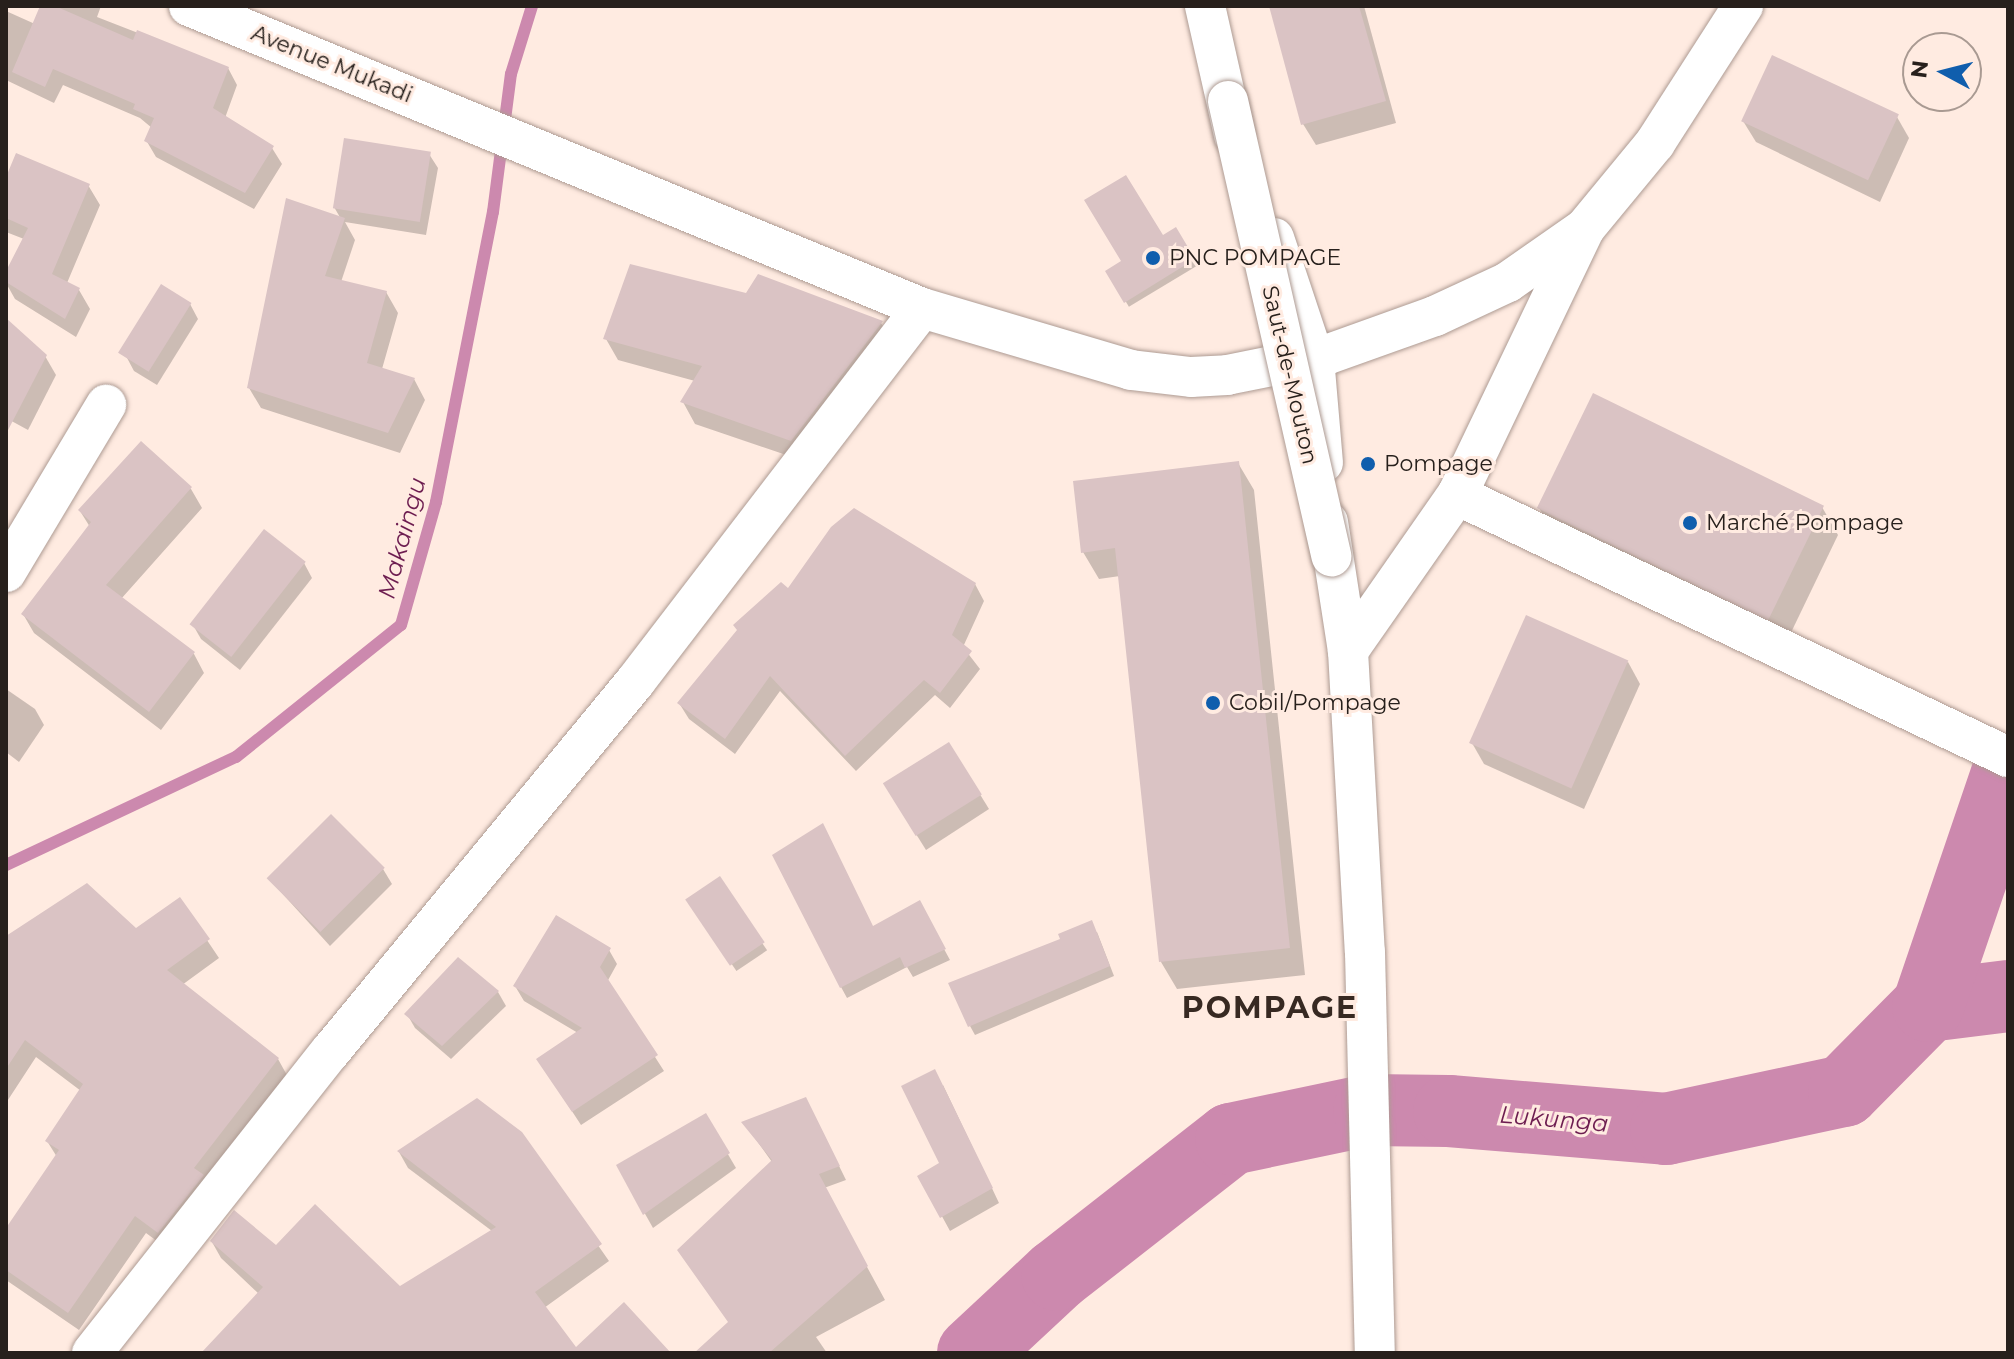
<!DOCTYPE html>
<html>
<head>
<meta charset="utf-8">
<style>
	body { margin:0 }
	#map { position:relative; width:2014px; height:1359px; overflow:hidden; background:#ffebe1; font-family:Montserrat,sans-serif }
	div>[style] { position:absolute }
	.shadow>* { inset:0; background:#0003; transform-origin:0 0 }
	.stream>* { height:12px; margin:-6px; padding:0 6px; transform-origin:6px; border-radius:6px; background:#cc89ae }
	.river>* { height:72px; margin:-36px; padding:0 36px; transform-origin:36px; border-radius:36px; background:#cc89ae }
	.building>* { inset:0; background:#dac3c4; transform-origin:0 0 }
	.roads { filter:drop-shadow(0 0 2px #ae9b93) drop-shadow(0 0 2px #ae9b93) }
	.minor>* { height:40px; margin:-20px; padding:0 20px; transform-origin:20px; border-radius:20px; background:#fff }
	.bridges { filter:drop-shadow(0 0 2px #ae9b93) drop-shadow(0 0 2px #ae9b93) }
	.minor-bridge>* { height:40px; margin:-20px; padding:0 20px; transform-origin:20px; border-radius:20px; background:#fff }
	.dots>* { width:22px; height:22px; translate:-50% -50%; box-sizing:border-box; border:4px solid #ffebe1; border-radius:50% }
	span { translate:-50% -50%; white-space:nowrap; text-align:center; line-height:1.15; -webkit-text-stroke:6px #ffebe1; paint-order:stroke }
	.street-label { font-size:22px; color:#27201c }
	.poi-label { font-size:22px; color:#27201c }
	.left { translate:0 -50%; text-align:left }
	.water-label { font-size:24px; color:#6d1d50; font-style:italic }
	.district-label { font-size:30px; color:#372922; font-weight:700; letter-spacing:2px }
	.frame { position:absolute; inset:0; border:8px solid #27201c; pointer-events:none }
	.north { position:absolute; left:1902px; top:32px; width:80px; height:80px; box-sizing:border-box; background:#ffebe1; border:2px solid #a99a92; border-radius:50%; rotate:277deg; font-size:22px; font-weight:700; line-height:32px; text-align:center; color:#27201c }
	.north::after { content:''; display:block; margin:auto; width:28px; height:36px; background:#105ead; clip-path:polygon(50% 0,100% 100%,50% 72%,0 100%) }
</style>
</head>
<body>
<div id="map">
	<div class="shadow">
		<div style="clip-path:polygon(43px 6px,101px 6px,97px 17px,228px 68px,237px 85px,225px 118px,272px 148px,282px 164px,254px 209px,156px 157px,146px 140px,152px 128px,140px 118px,63px 85px,54px 103px,6px 80px,6px 11px,35px 24px)"></div>
		<div style="clip-path:polygon(1271px 6px,1364px 6px,1396px 123px,1316px 145px,1303px 124px)"></div>
		<div style="clip-path:polygon(1897px 117px,1909px 138px,1880px 202px,1756px 142px,1743px 121px)"></div>
		<div style="clip-path:polygon(429px 154px,438px 168px,426px 235px,345px 222px,355px 240px,341px 282px,386px 292px,398px 313px,382px 369px,414px 379px,425px 400px,400px 453px,261px 408px,249px 388px,341px 219px,334px 207px)"></div>
		<div style="clip-path:polygon(6px 182px,88px 185px,100px 205px,67px 283px,79px 290px,90px 309px,76px 337px,15px 299px,6px 283px,24px 239px,6px 232px)"></div>
		<div style="left:1175px;top:230px;width:42px;height:79px;rotate:59deg"></div>
		<div style="clip-path:polygon(747px 295px,881px 323px,894px 344px,804px 461px,695px 424px,683px 402px,695px 381px,618px 360px,606px 339px)"></div>
		<div style="clip-path:polygon(190px 304px,198px 319px,157px 385px,134px 371px,126px 356px)"></div>
		<div style="clip-path:polygon(6px 320px,45px 356px,56px 375px,28px 430px,6px 418px)"></div>
		<div style="clip-path:polygon(141px 443px,191px 489px,202px 508px,121px 599px,194px 654px,204px 673px,161px 730px,34px 633px,23px 614px,90px 527px,80px 511px)"></div>
		<div style="clip-path:polygon(1238px 463px,1254px 490px,1305px 975px,1177px 989px,1161px 962px,1120px 576px,1099px 579px,1083px 552px)"></div>
		<div style="clip-path:polygon(1822px 507px,1838px 535px,1785px 645px,1556px 536px,1539px 508px)"></div>
		<div style="clip-path:polygon(304px 563px,312px 578px,240px 670px,201px 639px,193px 625px)"></div>
		<div style="clip-path:polygon(975px 584px,984px 601px,963px 647px,980px 669px,950px 708px,935px 695px,856px 771px,780px 691px,735px 754px,689px 719px,679px 703px,789px 591px)"></div>
		<div style="clip-path:polygon(1628px 662px,1640px 684px,1584px 809px,1484px 764px,1472px 743px)"></div>
		<div style="clip-path:polygon(6px 689px,35px 709px,44px 725px,19px 762px,6px 752px)"></div>
		<div style="clip-path:polygon(949px 744px,989px 809px,926px 850px,894px 799px)"></div>
		<div style="clip-path:polygon(383px 869px,392px 884px,330px 946px,270px 880px)"></div>
		<div style="left:719px;top:879px;width:86px;height:37px;rotate:56deg"></div>
		<div style="clip-path:polygon(180px 900px,219px 958px,182px 985px,278px 1059px,288px 1077px,169px 1250px,146px 1233px,79px 1330px,6px 1280px,6px 1231px,57px 1157px,47px 1141px,81px 1091px,36px 1057px,6px 1103px,6px 938px,136px 931px)"></div>
		<div style="clip-path:polygon(919px 903px,950px 960px,913px 977px,907px 967px,847px 998px,841px 987px,873px 928px)"></div>
		<div style="clip-path:polygon(1097px 932px,1114px 976px,975px 1035px,970px 1026px,1063px 940px)"></div>
		<div style="clip-path:polygon(609px 950px,617px 964px,607px 982px,664px 1071px,581px 1125px,547px 1073px,578px 1033px,524px 1001px,515px 986px)"></div>
		<div style="clip-path:polygon(498px 992px,506px 1006px,451px 1059px,415px 1028px,407px 1014px)"></div>
		<div style="clip-path:polygon(943px 1085px,999px 1203px,950px 1231px,920px 1176px,942px 1164px)"></div>
		<div style="clip-path:polygon(813px 1113px,846px 1180px,824px 1188px,885px 1300px,816px 1337px,827px 1353px,697px 1353px,729px 1323px,772px 1162px,744px 1123px)"></div>
		<div style="clip-path:polygon(705px 1115px,736px 1168px,653px 1228px,618px 1166px)"></div>
		<div style="clip-path:polygon(520px 1134px,609px 1261px,544px 1308px,578px 1353px,321px 1353px,221px 1258px,212px 1242px,276px 1248px,400px 1288px,492px 1231px,408px 1168px,399px 1152px)"></div>
	</div>
	<div class="stream">
		<div style="left:6px;top:865px;width:254px;rotate:-25.2deg"></div>
		<div style="left:236px;top:757px;width:211px;rotate:-38.7deg"></div>
		<div style="left:401px;top:625px;width:128px;rotate:-74.1deg"></div>
		<div style="left:436px;top:502px;width:296px;rotate:-78.9deg"></div>
		<div style="left:493px;top:212px;width:139px;rotate:-82.6deg"></div>
		<div style="left:511px;top:74px;width:71px;rotate:-72.8deg"></div>
	</div>
	<div class="river">
		<div style="left:1928px;top:1006px;width:81px;rotate:-7.1deg"></div>
		<div style="left:973px;top:1353px;width:115px;rotate:-42.9deg"></div>
		<div style="left:1057px;top:1275px;width:221px;rotate:-38deg"></div>
		<div style="left:1231px;top:1139px;width:141px;rotate:-11.9deg"></div>
		<div style="left:1369px;top:1110px;width:80px;rotate:0.7deg"></div>
		<div style="left:1449px;top:1111px;width:218px;rotate:4.7deg"></div>
		<div style="left:1666px;top:1129px;width:182px;rotate:-12.1deg"></div>
		<div style="left:1844px;top:1091px;width:120px;rotate:-45.3deg"></div>
		<div style="left:1928px;top:1006px;width:248px;rotate:-71.2deg"></div>
	</div>
	<div class="building">
		<div style="clip-path:polygon(40px 6px,55px 6px,133px 40px,137px 30px,229px 67px,213px 108px,274px 146px,245px 193px,144px 141px,154px 118px,133px 109px,135px 104px,53px 69px,45px 87px,12px 72px)"></div>
		<div style="clip-path:polygon(1269px 6px,1359px 6px,1386px 101px,1301px 125px)"></div>
		<div style="left:1772px;top:55px;width:140px;height:73px;rotate:25deg"></div>
		<div style="left:344px;top:138px;width:88px;height:71px;rotate:9deg"></div>
		<div style="clip-path:polygon(16px 153px,90px 184px,52px 274px,80px 288px,65px 319px,6px 282px,6px 271px,28px 228px,6px 218px,6px 177px)"></div>
		<div style="clip-path:polygon(1126px 175px,1163px 235px,1176px 227px,1195px 259px,1124px 303px,1105px 271px,1121px 261px,1084px 200px)"></div>
		<div style="clip-path:polygon(286px 198px,345px 218px,325px 276px,387px 291px,367px 363px,415px 378px,388px 433px,247px 388px)"></div>
		<div style="clip-path:polygon(630px 264px,746px 293px,758px 274px,883px 321px,791px 441px,680px 402px,702px 366px,603px 339px)"></div>
		<div style="left:161px;top:284px;width:36px;height:81px;rotate:32deg"></div>
		<div style="clip-path:polygon(6px 318px,47px 355px,6px 434px)"></div>
		<div style="left:1593px;top:393px;width:257px;height:128px;rotate:26deg"></div>
		<div style="clip-path:polygon(141px 441px,192px 487px,106px 585px,195px 652px,149px 712px,21px 614px,91px 522px,78px 510px)"></div>
		<div style="clip-path:polygon(1239px 461px,1290px 948px,1159px 962px,1115px 548px,1081px 553px,1073px 481px)"></div>
		<div style="clip-path:polygon(854px 508px,976px 583px,952px 635px,972px 651px,940px 693px,924px 680px,845px 756px,770px 676px,725px 739px,677px 703px,737px 630px,733px 625px,781px 582px,788px 588px,831px 527px)"></div>
		<div style="left:264px;top:529px;width:53px;height:121px;rotate:38deg"></div>
		<div style="left:1526px;top:615px;width:112px;height:140px;rotate:24deg"></div>
		<div style="left:949px;top:742px;width:62px;height:78px;rotate:58deg"></div>
		<div style="left:331px;top:814px;width:76px;height:91px;rotate:45deg"></div>
		<div style="clip-path:polygon(823px 823px,873px 926px,920px 900px,946px 949px,905px 968px,900px 957px,840px 988px,772px 855px)"></div>
		<div style="left:720px;top:876px;width:80px;height:42px;rotate:56deg"></div>
		<div style="clip-path:polygon(87px 883px,136px 928px,180px 897px,210px 939px,167px 970px,279px 1058px,194px 1168px,204px 1175px,158px 1233px,135px 1216px,68px 1313px,6px 1270px,6px 1228px,59px 1150px,45px 1141px,83px 1084px,25px 1040px,6px 1069px,6px 936px)"></div>
		<div style="clip-path:polygon(556px 915px,611px 948px,600px 967px,658px 1055px,572px 1112px,536px 1059px,582px 1028px,513px 986px)"></div>
		<div style="clip-path:polygon(1092px 920px,1110px 966px,968px 1027px,948px 983px,1060px 939px,1058px 934px)"></div>
		<div style="clip-path:polygon(458px 957px,499px 991px,442px 1046px,404px 1014px)"></div>
		<div style="clip-path:polygon(935px 1069px,993px 1188px,940px 1218px,917px 1176px,939px 1163px,901px 1086px)"></div>
		<div style="clip-path:polygon(806px 1097px,840px 1166px,819px 1174px,868px 1266px,769px 1353px,694px 1353px,728px 1322px,677px 1250px,772px 1160px,741px 1122px)"></div>
		<div style="clip-path:polygon(477px 1098px,522px 1132px,602px 1244px,535px 1292px,576px 1347px,624px 1302px,671px 1353px,201px 1353px,263px 1287px,210px 1241px,234px 1210px,276px 1245px,315px 1204px,400px 1286px,496px 1227px,397px 1151px)"></div>
		<div style="clip-path:polygon(706px 1113px,730px 1153px,643px 1215px,616px 1165px)"></div>
	</div>
	<div class="roads">
		<div class="minor">
			<div style="left:189px;top:6px;width:793px;rotate:22.39deg"></div>
			<div style="left:922px;top:308px;width:218px;rotate:16.5deg"></div>
			<div style="left:1131px;top:370px;width:60px;rotate:6.7deg"></div>
			<div style="left:1191px;top:377px;width:36px;rotate:-3deg"></div>
			<div style="left:1227px;top:375px;width:101px;rotate:-11.4deg"></div>
			<div style="left:1326px;top:355px;width:116px;rotate:-19.7deg"></div>
			<div style="left:1435px;top:316px;width:81px;rotate:-25deg"></div>
			<div style="left:1508px;top:282px;width:94px;rotate:-35deg"></div>
			<div style="left:1585px;top:228px;width:110px;rotate:-50.5deg"></div>
			<div style="left:1655px;top:143px;width:163px;rotate:-57.3deg"></div>
			<div style="left:1205px;top:6px;width:132px;rotate:77.3deg"></div>
			<div style="left:1274px;top:238px;width:126px;rotate:71.6deg"></div>
			<div style="left:1314px;top:358px;width:105px;rotate:85.1deg"></div>
			<div style="left:1457px;top:495px;width:610px;rotate:25.43deg"></div>
			<div style="left:1328px;top:522px;width:131px;rotate:81.2deg"></div>
			<div style="left:1348px;top:651px;width:301px;rotate:86.8deg"></div>
			<div style="left:1365px;top:952px;width:401px;rotate:88.6deg"></div>
			<div style="left:6px;top:572px;width:195px;rotate:-59.1deg"></div>
			<div style="left:1348px;top:651px;width:190px;rotate:-55.1deg"></div>
			<div style="left:1457px;top:495px;width:294px;rotate:-64.4deg"></div>
			<div style="left:92px;top:1353px;width:384px;rotate:-51.7deg"></div>
			<div style="left:330px;top:1052px;width:480px;rotate:-50.5deg"></div>
			<div style="left:635px;top:682px;width:471px;rotate:-52.5deg"></div>
		</div>
	</div>
	<div class="bridges">
		<div class="minor-bridge">
			<div style="left:1228px;top:101px;width:467px;rotate:77.2deg"></div>
		</div>
	</div>
	<div class="dots">
		<div style="left:1153px;top:258px;background:#105ead"></div>
		<div style="left:1368px;top:464px;background:#105ead"></div>
		<div style="left:1690px;top:523px;background:#105ead"></div>
		<div style="left:1213px;top:703px;background:#105ead"></div>
	</div>
	<div class="street-label">
		<span style="left:332px;top:64px;rotate:22deg">Avenue Mukadi</span>
		<span style="left:1290px;top:375px;rotate:77deg">Saut-de-Mouton</span>
	</div>
	<div class="poi-label">
		<span class="left" style="left:1169px;top:258px">PNC POMPAGE</span>
		<span class="left" style="left:1384px;top:464px">Pompage</span>
		<span class="left" style="left:1706px;top:523px">Marché Pompage</span>
		<span class="left" style="left:1229px;top:703px">Cobil/Pompage</span>
	</div>
	<div class="water-label">
		<span style="left:402px;top:538px;rotate:-75deg">Makaingu</span>
		<span style="left:1554px;top:1119px;rotate:5deg">Lukunga</span>
	</div>
	<div class="district-label">
		<span style="left:1270px;top:1008px">POMPAGE</span>
	</div>
	<div class="frame"></div>
	<div class="north">N</div>
</div>
</body>
</html>
